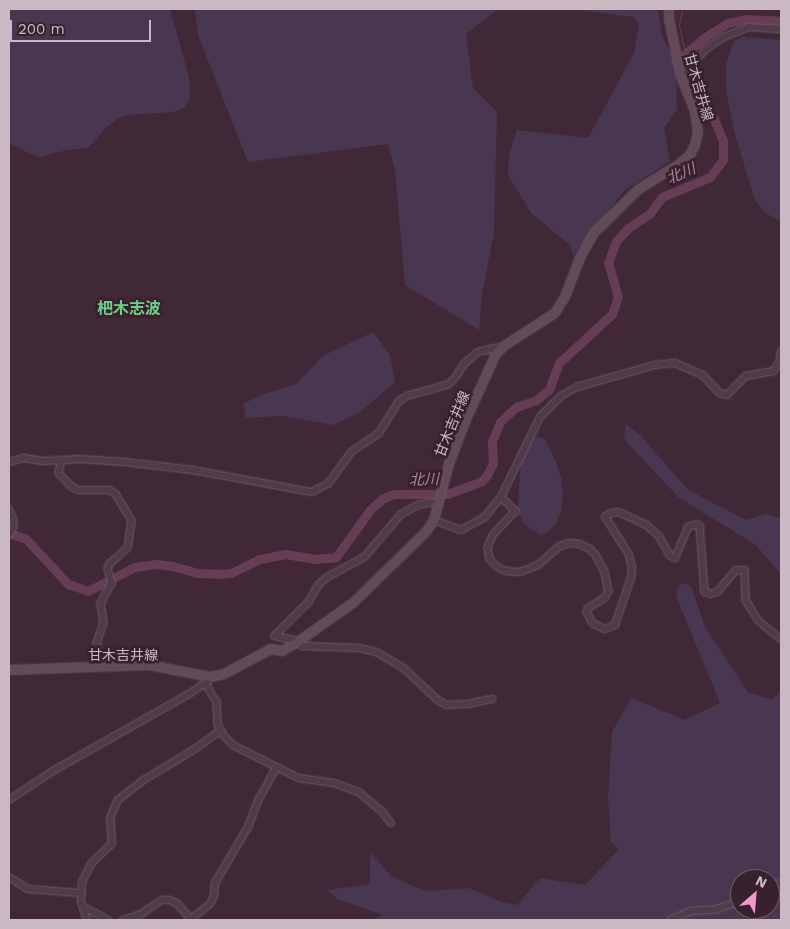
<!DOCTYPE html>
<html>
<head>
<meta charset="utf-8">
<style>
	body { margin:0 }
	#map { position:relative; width:790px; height:929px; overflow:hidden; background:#402836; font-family:"Work Sans","Noto Sans JP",sans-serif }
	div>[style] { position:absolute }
	.green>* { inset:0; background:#493751 }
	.stream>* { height:1px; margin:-0.5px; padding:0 0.5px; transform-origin:0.5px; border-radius:0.5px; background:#663d55 }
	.river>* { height:9px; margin:-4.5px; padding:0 4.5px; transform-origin:4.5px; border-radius:4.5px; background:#663d55 }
	.roads { filter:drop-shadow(0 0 1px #6e5a66) drop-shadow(0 0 1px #6e5a66) }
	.minor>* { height:5.5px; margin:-2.75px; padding:0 2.75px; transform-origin:2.75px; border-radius:2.75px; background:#503c48 }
	.secondary>* { height:8px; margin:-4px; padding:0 4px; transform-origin:4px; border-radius:4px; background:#634a58 }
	span { translate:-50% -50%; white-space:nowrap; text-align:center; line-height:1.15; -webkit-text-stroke:5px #36212d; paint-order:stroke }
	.street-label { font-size:14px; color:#cab9c3 }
	.water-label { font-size:15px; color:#b0829d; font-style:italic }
	.quarter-label { font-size:16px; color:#6ed088; font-weight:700 }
	.frame { position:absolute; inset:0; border:10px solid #cab9c3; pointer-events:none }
	.north { position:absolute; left:730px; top:869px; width:50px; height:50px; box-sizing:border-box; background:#36212d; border:1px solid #715e69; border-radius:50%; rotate:27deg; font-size:14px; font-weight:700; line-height:20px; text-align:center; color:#cab9c3 }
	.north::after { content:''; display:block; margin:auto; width:18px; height:22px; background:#f396c9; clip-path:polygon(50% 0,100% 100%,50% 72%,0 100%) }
	.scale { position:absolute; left:10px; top:20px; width:141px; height:22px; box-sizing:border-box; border:2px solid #cab9c3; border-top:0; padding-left:6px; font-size:15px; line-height:18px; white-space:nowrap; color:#cab9c3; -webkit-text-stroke:4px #36212d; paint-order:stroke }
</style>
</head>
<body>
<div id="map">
	<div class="green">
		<div style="clip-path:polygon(9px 9px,170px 9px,189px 77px,190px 99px,185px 107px,174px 112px,128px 115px,117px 119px,106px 128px,88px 148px,67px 150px,40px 157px,29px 153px,9px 143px)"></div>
		<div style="clip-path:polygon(195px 9px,498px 9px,466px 34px,473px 88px,497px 112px,494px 232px,482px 294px,479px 330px,405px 285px,395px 170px,388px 144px,248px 162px,198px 35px)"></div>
		<div style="clip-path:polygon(569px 9px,658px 9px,662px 36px,676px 62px,677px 110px,664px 128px,670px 161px,624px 191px,573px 256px,571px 246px,531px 213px,508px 175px,509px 155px,517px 130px,588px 138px,634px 53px,639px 24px,633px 17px)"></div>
		<div style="clip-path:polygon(741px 37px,781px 40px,781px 221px,765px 213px,755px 200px,735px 135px,726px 91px,726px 63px,734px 41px)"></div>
		<div style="clip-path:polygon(373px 332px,390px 355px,395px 382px,360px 412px,333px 425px,283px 416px,246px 418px,243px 404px,262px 395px,296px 384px,323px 356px)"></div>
		<div style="clip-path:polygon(626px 424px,641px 436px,688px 490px,746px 520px,766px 514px,781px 518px,781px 574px,756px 545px,678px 497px,624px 439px)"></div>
		<div style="clip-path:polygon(539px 437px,545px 439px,553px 455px,561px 477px,563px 494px,561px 511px,556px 523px,547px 533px,540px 535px,523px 523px,518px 506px,521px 461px,533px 438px)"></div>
		<div style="clip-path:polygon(evenodd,683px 583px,691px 586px,705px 627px,748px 692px,772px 700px,781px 691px,781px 920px,369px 920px,384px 915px,337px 899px,328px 890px,370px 884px,370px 852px,391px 876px,415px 887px,429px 891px,469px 888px,501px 902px,517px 905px,540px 878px,585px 885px,619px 849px,611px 842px,608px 797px,612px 732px,631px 698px,685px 720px,720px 703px,676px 596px,679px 586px,683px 583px,740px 879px,770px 879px,770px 909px,740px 909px,740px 879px)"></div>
	</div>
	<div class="stream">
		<div style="left:682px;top:9px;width:16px;rotate:101deg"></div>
		<div style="left:679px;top:25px;width:30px;rotate:78deg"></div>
	</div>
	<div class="river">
		<div style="left:9px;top:533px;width:18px;rotate:19deg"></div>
		<div style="left:26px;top:539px;width:62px;rotate:47deg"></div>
		<div style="left:68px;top:584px;width:21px;rotate:19deg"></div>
		<div style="left:88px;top:591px;width:53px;rotate:-27.1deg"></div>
		<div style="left:135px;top:567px;width:21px;rotate:-8deg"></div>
		<div style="left:156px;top:564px;width:17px;rotate:7deg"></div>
		<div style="left:173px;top:566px;width:25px;rotate:16deg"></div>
		<div style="left:197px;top:573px;width:24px;rotate:2deg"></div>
		<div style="left:221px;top:574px;width:10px;rotate:-6deg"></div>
		<div style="left:231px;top:573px;width:32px;rotate:-26deg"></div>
		<div style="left:260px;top:559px;width:25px;rotate:-11deg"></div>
		<div style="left:285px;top:554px;width:30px;rotate:9deg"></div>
		<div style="left:315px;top:559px;width:21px;rotate:-5deg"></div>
		<div style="left:336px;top:557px;width:58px;rotate:-54.1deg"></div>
		<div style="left:370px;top:510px;width:16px;rotate:-43deg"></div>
		<div style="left:382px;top:499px;width:13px;rotate:-23deg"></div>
		<div style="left:394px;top:494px;width:53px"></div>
		<div style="left:447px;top:494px;width:37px;rotate:-20deg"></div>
		<div style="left:482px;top:481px;width:8px;rotate:-50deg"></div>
		<div style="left:487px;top:475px;width:13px;rotate:-63deg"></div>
		<div style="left:493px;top:463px;width:22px;rotate:-93deg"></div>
		<div style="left:492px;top:441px;width:21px;rotate:-67deg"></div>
		<div style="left:500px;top:422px;width:22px;rotate:-43deg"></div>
		<div style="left:516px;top:407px;width:21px;rotate:-19deg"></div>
		<div style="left:536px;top:400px;width:16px;rotate:-38deg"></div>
		<div style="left:549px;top:390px;width:29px;rotate:-70deg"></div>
		<div style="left:559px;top:363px;width:72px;rotate:-42.8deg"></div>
		<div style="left:612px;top:314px;width:18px;rotate:-71deg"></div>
		<div style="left:618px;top:297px;width:35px;rotate:-106deg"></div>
		<div style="left:608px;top:263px;width:23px;rotate:-70deg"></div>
		<div style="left:616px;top:241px;width:18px;rotate:-47deg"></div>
		<div style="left:628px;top:228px;width:27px;rotate:-34deg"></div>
		<div style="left:650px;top:213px;width:20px;rotate:-53deg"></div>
		<div style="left:662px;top:197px;width:52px;rotate:-22.6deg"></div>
		<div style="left:710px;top:177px;width:21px;rotate:-53deg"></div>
		<div style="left:723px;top:160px;width:19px;rotate:-90deg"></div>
		<div style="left:723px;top:141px;width:24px;rotate:-112deg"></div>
		<div style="left:714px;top:119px;width:22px;rotate:-122deg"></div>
		<div style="left:702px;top:100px;width:49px;rotate:-110.3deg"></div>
		<div style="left:685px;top:54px;width:26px;rotate:-40deg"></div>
		<div style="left:705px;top:37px;width:26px;rotate:-32deg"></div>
		<div style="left:727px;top:23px;width:19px;rotate:-12deg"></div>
		<div style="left:746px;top:19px;width:35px;rotate:3deg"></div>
	</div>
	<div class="roads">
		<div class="minor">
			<div style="left:681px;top:76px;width:37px;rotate:-47deg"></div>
			<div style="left:706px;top:49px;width:22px;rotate:-34deg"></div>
			<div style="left:724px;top:37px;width:27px;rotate:-22deg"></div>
			<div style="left:749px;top:27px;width:32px;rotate:4deg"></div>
			<div style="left:62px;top:460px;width:13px;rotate:103deg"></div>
			<div style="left:59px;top:473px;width:18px;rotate:47deg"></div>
			<div style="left:71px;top:486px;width:9px;rotate:27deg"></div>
			<div style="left:79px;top:490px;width:30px"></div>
			<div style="left:109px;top:490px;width:8px;rotate:30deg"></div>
			<div style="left:116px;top:494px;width:31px;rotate:59deg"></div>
			<div style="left:132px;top:521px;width:27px;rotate:98deg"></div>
			<div style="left:128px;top:548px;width:24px;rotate:138deg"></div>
			<div style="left:110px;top:564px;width:5px;rotate:112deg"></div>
			<div style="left:108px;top:569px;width:15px;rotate:74deg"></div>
			<div style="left:112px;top:583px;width:24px;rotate:118deg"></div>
			<div style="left:101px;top:604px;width:19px;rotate:81deg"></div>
			<div style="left:104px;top:623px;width:21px;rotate:109deg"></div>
			<div style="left:97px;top:643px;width:13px;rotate:77deg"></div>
			<div style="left:100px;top:656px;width:14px;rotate:45deg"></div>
			<div style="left:9px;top:462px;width:16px;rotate:-15deg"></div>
			<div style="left:24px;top:458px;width:19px;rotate:9deg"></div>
			<div style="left:43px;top:461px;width:37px;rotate:-3deg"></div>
			<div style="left:80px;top:459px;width:45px;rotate:3.8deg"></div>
			<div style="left:125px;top:462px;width:68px;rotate:6.7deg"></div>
			<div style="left:193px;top:470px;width:121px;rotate:10.5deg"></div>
			<div style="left:312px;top:492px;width:18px;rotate:-27deg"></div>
			<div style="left:328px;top:484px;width:39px;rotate:-54deg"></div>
			<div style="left:351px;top:452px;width:34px;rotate:-34deg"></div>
			<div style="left:379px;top:433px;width:38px;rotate:-58deg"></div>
			<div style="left:399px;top:401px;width:9px;rotate:-32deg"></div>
			<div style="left:407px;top:396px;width:44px;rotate:-15.9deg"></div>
			<div style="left:449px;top:384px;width:8px;rotate:-45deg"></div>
			<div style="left:455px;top:378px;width:17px;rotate:-57deg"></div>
			<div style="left:464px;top:364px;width:18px;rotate:-41deg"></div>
			<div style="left:478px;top:352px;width:27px;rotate:-13deg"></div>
			<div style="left:501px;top:497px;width:21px;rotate:43deg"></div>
			<div style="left:516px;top:511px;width:34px;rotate:133deg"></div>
			<div style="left:493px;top:536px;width:13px;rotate:113deg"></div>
			<div style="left:488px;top:548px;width:11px;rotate:80deg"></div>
			<div style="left:490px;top:559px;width:9px;rotate:49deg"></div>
			<div style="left:496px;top:566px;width:11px;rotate:27deg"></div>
			<div style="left:506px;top:571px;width:14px;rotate:4deg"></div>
			<div style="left:520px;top:572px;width:19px;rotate:-21deg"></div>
			<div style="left:538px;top:565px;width:29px;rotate:-41deg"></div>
			<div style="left:560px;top:546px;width:10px;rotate:-17deg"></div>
			<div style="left:570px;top:543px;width:10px;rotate:6deg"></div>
			<div style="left:580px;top:544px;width:11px;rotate:27deg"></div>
			<div style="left:590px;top:549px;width:8px;rotate:45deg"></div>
			<div style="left:596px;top:555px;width:19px;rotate:62deg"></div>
			<div style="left:605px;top:572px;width:20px;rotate:79deg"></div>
			<div style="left:609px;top:592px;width:7px;rotate:124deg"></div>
			<div style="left:605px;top:598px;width:20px;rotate:147deg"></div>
			<div style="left:588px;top:609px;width:3px;rotate:108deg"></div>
			<div style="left:587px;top:612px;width:13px;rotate:61deg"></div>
			<div style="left:593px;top:623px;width:13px;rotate:27deg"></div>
			<div style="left:605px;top:629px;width:11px;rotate:-22deg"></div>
			<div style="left:615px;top:625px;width:50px;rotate:-71.2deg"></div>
			<div style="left:631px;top:578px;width:10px;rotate:-84deg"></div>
			<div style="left:632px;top:568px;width:13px;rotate:-103deg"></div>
			<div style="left:629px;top:555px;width:45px;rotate:-122.3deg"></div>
			<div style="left:605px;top:517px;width:7px;rotate:-34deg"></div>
			<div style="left:611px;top:513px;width:8px;rotate:-7deg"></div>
			<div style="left:619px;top:512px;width:31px;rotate:25deg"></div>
			<div style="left:647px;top:525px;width:16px;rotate:43deg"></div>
			<div style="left:659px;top:536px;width:22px;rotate:60deg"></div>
			<div style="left:670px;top:555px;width:6px;rotate:31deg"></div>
			<div style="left:675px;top:558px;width:34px;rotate:-67deg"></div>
			<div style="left:688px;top:527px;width:9px;rotate:-18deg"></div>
			<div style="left:697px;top:524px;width:4px;rotate:34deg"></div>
			<div style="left:700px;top:526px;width:66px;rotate:85.7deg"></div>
			<div style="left:705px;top:592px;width:6px;rotate:18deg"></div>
			<div style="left:711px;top:594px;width:6px;rotate:-18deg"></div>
			<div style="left:717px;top:592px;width:29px;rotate:-49deg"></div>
			<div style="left:736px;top:570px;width:9px"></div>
			<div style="left:745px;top:570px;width:30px;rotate:88deg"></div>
			<div style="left:746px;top:600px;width:23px;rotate:59deg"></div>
			<div style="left:758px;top:620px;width:30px;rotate:40deg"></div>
			<div style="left:440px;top:502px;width:21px;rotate:172deg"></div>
			<div style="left:419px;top:505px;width:21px;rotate:151deg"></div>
			<div style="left:401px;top:515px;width:55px;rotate:130.6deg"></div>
			<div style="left:365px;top:557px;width:43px;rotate:151.1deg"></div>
			<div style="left:327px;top:578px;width:11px;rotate:139deg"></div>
			<div style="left:319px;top:585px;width:20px;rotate:120deg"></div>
			<div style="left:309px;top:602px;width:48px;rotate:135deg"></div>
			<div style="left:275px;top:636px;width:25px;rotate:12deg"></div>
			<div style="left:299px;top:641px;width:6px;rotate:59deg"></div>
			<div style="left:302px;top:646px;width:57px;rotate:2deg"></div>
			<div style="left:359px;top:648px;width:18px;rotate:13deg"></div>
			<div style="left:377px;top:652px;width:31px;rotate:31deg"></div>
			<div style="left:404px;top:668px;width:47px;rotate:43.3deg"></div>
			<div style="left:438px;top:700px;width:10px;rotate:29deg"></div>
			<div style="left:447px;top:705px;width:21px;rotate:-3deg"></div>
			<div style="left:468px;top:704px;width:25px;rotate:-12deg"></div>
			<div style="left:9px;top:509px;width:12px;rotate:66deg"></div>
			<div style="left:14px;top:520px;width:7px;rotate:90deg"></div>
			<div style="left:14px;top:527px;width:10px;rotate:119deg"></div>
			<div style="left:434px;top:520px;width:29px;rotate:20deg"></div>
			<div style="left:461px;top:530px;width:26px;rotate:-28deg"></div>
			<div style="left:484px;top:518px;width:27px;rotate:-51deg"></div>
			<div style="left:501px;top:497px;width:89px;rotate:-64deg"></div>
			<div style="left:540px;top:417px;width:30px;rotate:-45deg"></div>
			<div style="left:561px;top:396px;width:18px;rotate:-29deg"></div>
			<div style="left:577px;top:387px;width:81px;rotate:-15.8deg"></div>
			<div style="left:655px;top:365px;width:20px;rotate:-6deg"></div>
			<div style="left:675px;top:363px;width:30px;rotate:23deg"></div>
			<div style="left:703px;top:375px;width:25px;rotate:47deg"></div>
			<div style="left:720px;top:393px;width:7px;rotate:16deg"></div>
			<div style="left:727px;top:395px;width:27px;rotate:-45deg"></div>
			<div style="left:746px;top:376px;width:28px;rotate:-10deg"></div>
			<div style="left:774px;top:371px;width:13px;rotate:-61deg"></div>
			<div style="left:780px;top:360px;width:8px;rotate:-83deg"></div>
			<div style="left:206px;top:684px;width:21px;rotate:59deg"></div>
			<div style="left:217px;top:702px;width:22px;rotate:87deg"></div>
			<div style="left:218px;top:724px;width:10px;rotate:66deg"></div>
			<div style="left:222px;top:733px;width:16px;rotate:47deg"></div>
			<div style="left:233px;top:745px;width:74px;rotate:26.6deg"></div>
			<div style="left:299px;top:778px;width:35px;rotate:8deg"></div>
			<div style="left:334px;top:783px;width:27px;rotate:20deg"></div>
			<div style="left:359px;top:792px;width:30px;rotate:40deg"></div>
			<div style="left:382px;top:811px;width:15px;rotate:53deg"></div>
			<div style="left:9px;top:800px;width:53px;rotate:-33.4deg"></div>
			<div style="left:53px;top:771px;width:156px;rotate:-29.5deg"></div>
			<div style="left:189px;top:694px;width:23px;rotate:-34deg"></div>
			<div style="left:9px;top:877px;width:22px;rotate:32deg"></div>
			<div style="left:28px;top:889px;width:52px;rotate:4.4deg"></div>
			<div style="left:770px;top:889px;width:13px;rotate:-29deg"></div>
			<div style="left:84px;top:907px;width:27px;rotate:28deg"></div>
			<div style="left:87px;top:920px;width:18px;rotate:-109deg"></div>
			<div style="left:81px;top:903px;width:21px;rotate:-87deg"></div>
			<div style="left:82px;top:882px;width:20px;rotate:-63deg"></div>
			<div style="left:91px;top:864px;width:29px;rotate:-44deg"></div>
			<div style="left:112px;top:844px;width:26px;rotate:-94deg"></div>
			<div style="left:110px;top:818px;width:20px;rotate:-66deg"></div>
			<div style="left:118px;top:800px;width:31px;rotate:-38deg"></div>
			<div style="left:142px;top:781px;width:62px;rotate:-31.1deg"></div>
			<div style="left:195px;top:749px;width:32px;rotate:-36deg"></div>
			<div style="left:123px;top:920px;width:19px;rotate:-18deg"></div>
			<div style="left:141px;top:914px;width:25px;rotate:-34deg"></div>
			<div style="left:162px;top:900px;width:8px"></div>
			<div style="left:170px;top:900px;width:9px;rotate:27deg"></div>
			<div style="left:178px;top:904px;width:20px;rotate:49deg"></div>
			<div style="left:191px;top:919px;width:24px;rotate:-38deg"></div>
			<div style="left:210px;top:904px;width:9px;rotate:-63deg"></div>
			<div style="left:214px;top:896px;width:13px;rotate:-86deg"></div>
			<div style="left:215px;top:883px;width:65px;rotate:-59.5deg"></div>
			<div style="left:248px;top:827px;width:30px;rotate:-69deg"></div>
			<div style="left:259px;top:799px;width:35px;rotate:-61deg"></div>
			<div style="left:670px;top:920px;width:23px;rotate:-23deg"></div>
			<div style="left:691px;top:911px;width:26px;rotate:-4deg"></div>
			<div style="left:717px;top:909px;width:24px;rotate:-19deg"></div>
		</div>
		<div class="secondary">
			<div style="left:9px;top:670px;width:140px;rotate:-2deg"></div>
			<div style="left:149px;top:665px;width:62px;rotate:11.1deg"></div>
			<div style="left:210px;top:677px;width:14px;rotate:-12deg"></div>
			<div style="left:224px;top:674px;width:53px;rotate:-28deg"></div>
			<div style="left:271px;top:649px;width:11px;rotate:10deg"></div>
			<div style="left:282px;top:651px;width:20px;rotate:-30deg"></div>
			<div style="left:299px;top:641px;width:66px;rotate:-35.1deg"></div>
			<div style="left:353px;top:603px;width:102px;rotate:-44.2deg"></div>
			<div style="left:426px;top:532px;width:14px;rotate:-56deg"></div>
			<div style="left:434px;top:520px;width:58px;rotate:-75deg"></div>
			<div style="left:449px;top:464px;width:45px;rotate:-69.1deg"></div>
			<div style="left:465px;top:422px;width:75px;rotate:-65.5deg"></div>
			<div style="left:496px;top:354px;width:11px;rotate:-45deg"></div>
			<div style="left:504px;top:346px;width:61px;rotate:-32.9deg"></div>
			<div style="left:555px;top:313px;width:19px;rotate:-58deg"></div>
			<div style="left:565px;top:297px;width:42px;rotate:-69deg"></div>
			<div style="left:580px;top:258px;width:29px;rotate:-61deg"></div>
			<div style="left:594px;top:233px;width:63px;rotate:-44.4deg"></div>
			<div style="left:639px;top:189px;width:46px;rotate:-31.6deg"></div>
			<div style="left:678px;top:165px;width:16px;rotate:-40deg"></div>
			<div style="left:690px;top:155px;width:11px;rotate:-63deg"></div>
			<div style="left:695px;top:145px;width:13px;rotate:-77deg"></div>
			<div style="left:698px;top:132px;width:21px;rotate:-98deg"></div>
			<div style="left:695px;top:111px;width:38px;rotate:-112deg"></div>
			<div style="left:681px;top:76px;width:58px;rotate:-101.9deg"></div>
			<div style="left:669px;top:19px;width:10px;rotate:-90deg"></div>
		</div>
	</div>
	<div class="street-label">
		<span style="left:699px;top:87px;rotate:74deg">甘木吉井線</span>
		<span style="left:452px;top:424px;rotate:-68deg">甘木吉井線</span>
		<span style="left:123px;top:655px">甘木吉井線</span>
	</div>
	<div class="water-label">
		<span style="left:681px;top:174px;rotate:-23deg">北川</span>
		<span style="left:424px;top:480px;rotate:-1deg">北川</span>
	</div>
	<div class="quarter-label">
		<span style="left:129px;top:309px">杷木志波</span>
	</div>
	<div class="frame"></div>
	<div class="north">N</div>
	<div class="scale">200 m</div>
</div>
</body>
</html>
